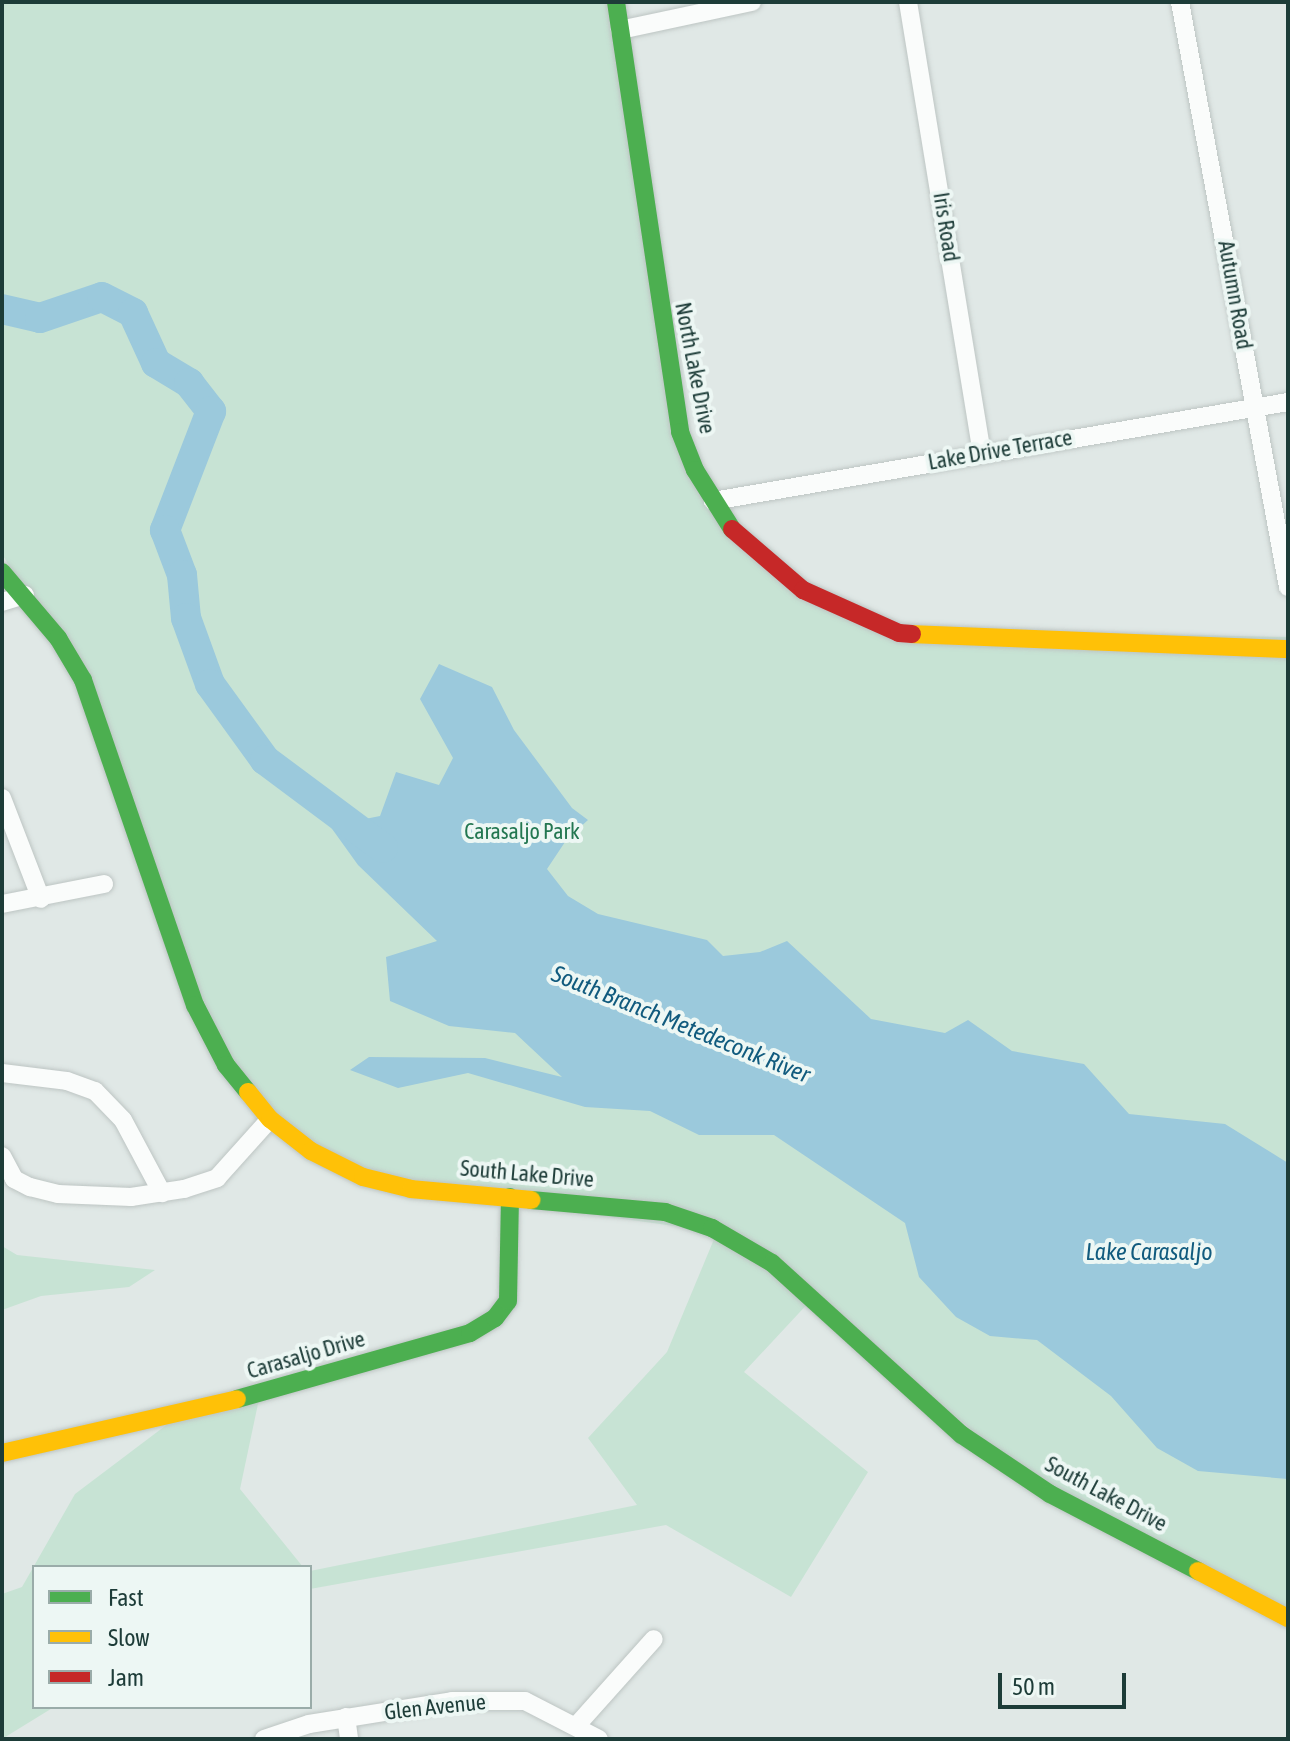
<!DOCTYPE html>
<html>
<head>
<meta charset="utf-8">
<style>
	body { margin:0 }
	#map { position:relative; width:1290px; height:1741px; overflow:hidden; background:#e0e8e6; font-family:"Asap Condensed",sans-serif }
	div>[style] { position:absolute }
	.green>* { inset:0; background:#c7e3d4 }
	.water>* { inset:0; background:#9bc9dc }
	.river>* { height:30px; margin:-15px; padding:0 15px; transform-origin:15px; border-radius:15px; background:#9bc9dc }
	.roads { filter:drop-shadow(0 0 2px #bdc5c3) drop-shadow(0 0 2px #bdc5c3) }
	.street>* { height:18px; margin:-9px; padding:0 9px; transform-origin:9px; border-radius:9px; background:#fafcfb }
	.fast>* { height:18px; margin:-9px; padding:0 9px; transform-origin:9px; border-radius:9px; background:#4caf50 }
	.slow>* { height:18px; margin:-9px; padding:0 9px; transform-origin:9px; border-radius:9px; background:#ffc107 }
	.jam>* { height:18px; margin:-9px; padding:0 9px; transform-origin:9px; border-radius:9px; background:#c62828 }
	span { translate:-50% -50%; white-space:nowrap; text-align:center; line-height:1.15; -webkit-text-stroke:8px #edf7f4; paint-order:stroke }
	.street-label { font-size:22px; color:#1d3c38 }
	.park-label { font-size:22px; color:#237751 }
	.water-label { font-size:24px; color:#115b7e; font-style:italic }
	.frame { position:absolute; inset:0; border:4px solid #1d3c38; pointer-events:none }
	.legend { position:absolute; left:32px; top:1565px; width:280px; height:144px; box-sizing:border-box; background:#edf7f4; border:2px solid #9aaca9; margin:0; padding:10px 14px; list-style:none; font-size:24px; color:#1d3c38 }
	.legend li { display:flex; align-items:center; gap:16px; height:40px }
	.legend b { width:40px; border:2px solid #9aaca9 }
	.scale { position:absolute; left:998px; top:1673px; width:128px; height:36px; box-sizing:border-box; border:4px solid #1d3c38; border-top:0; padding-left:10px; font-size:24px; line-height:28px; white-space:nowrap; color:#1d3c38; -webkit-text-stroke:6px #edf7f4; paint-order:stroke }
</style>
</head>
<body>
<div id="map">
	<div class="green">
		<div style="clip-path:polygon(2px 2px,616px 2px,683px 441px,762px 558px,900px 629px,1288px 637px,1288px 1618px,1050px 1494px,812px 1299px,744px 1372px,868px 1472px,791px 1597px,666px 1525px,310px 1589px,310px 1571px,637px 1505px,588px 1438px,667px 1352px,717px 1232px,411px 1189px,311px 1151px,226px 1065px,86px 691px,2px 554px)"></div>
		<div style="clip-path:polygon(2px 1246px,17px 1255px,155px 1270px,129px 1287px,41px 1296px,2px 1310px)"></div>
		<div style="clip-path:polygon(259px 1399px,240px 1489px,303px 1567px,34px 1567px,34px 1707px,54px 1707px,2px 1739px,2px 1594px,22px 1587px,75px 1494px,173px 1420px)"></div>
	</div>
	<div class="water">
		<div style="clip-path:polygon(439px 664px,492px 687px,514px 730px,572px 808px,588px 820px,567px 839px,547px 869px,568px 896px,598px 914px,707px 940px,723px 956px,760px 952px,787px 941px,871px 1019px,945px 1033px,968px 1020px,1012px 1051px,1084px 1064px,1129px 1114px,1225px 1124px,1288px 1163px,1288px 1479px,1198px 1471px,1157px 1448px,1111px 1396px,1037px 1340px,990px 1336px,956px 1317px,919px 1277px,905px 1223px,774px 1135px,699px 1135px,650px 1111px,585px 1107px,468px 1073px,398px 1088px,350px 1070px,369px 1057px,485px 1058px,562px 1077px,515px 1033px,449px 1026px,390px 1001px,386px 957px,437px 941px,358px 865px,330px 826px,380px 816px,396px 772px,439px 785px,453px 758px,420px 699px)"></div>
	</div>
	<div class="river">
		<div style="left:2px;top:309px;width:39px;rotate:13deg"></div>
		<div style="left:40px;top:318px;width:65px;rotate:-18.7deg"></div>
		<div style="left:102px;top:297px;width:35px;rotate:27deg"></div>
		<div style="left:133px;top:313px;width:55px;rotate:65.3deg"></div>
		<div style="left:156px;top:363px;width:39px;rotate:31deg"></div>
		<div style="left:189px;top:383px;width:36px;rotate:52deg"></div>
		<div style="left:211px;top:411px;width:128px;rotate:111.1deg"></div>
		<div style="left:165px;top:530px;width:48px;rotate:69.3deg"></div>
		<div style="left:182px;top:575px;width:43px;rotate:84.7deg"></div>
		<div style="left:186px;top:618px;width:70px;rotate:70deg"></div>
		<div style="left:210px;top:684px;width:94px;rotate:54.1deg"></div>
		<div style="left:265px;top:760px;width:147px;rotate:36.7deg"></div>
	</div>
	<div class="roads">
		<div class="street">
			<div style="left:908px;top:2px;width:456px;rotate:80.7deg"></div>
			<div style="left:1180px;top:2px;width:595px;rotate:79.54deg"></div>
			<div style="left:620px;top:30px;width:135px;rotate:-12deg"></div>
			<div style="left:713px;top:501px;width:583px;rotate:-9.77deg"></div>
			<div style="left:2px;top:602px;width:24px;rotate:-17deg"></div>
			<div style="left:2px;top:798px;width:108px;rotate:68.9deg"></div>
			<div style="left:2px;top:904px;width:104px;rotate:-11.1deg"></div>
			<div style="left:2px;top:1073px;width:65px;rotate:7deg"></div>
			<div style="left:67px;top:1081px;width:30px;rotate:20deg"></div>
			<div style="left:95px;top:1091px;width:40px;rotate:46deg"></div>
			<div style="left:123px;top:1120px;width:83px;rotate:61.9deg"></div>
			<div style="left:2px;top:1156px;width:26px;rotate:62deg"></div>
			<div style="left:14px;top:1179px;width:18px;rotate:27deg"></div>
			<div style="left:30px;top:1187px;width:29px;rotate:14deg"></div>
			<div style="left:58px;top:1194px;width:73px;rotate:2.4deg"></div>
			<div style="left:131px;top:1197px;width:54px;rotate:-8.6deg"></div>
			<div style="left:184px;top:1189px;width:35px;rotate:-18deg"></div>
			<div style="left:217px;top:1178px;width:79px;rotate:-48.1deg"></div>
			<div style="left:346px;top:1717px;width:22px;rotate:82deg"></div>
			<div style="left:577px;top:1725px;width:115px;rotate:-48.2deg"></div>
			<div style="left:264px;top:1739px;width:47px;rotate:-18.4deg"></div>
			<div style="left:309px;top:1724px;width:145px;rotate:-9.1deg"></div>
			<div style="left:452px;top:1701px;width:73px"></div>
			<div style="left:525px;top:1701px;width:83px;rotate:27.2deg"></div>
		</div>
		<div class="fast">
			<div style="left:616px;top:2px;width:435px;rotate:81.5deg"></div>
			<div style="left:680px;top:432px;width:41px;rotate:68.5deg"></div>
			<div style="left:695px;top:470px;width:70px;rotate:57.9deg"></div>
			<div style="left:2px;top:572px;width:87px;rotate:49.7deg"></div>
			<div style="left:58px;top:638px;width:49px;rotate:59.2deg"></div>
			<div style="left:83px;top:680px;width:344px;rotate:71deg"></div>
			<div style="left:195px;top:1005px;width:68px;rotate:62.7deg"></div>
			<div style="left:226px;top:1065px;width:35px;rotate:51deg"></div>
			<div style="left:531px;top:1200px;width:135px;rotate:5.1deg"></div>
			<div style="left:665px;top:1212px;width:50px;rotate:18.8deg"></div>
			<div style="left:712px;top:1228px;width:69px;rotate:30.3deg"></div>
			<div style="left:772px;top:1263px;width:256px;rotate:42.2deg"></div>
			<div style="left:962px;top:1435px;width:106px;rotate:33.8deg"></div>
			<div style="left:1050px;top:1494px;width:167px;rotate:27.5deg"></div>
			<div style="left:237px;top:1399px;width:242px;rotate:-15.8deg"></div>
			<div style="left:470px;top:1333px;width:29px;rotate:-31deg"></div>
			<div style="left:495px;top:1318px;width:21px;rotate:-53deg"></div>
			<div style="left:508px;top:1301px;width:104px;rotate:-88.9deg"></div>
		</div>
		<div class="slow">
			<div style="left:912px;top:634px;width:376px;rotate:2.3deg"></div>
			<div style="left:248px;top:1092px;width:35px;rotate:51deg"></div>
			<div style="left:270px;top:1119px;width:52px;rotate:38deg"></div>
			<div style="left:311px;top:1151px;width:58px;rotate:26.6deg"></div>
			<div style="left:363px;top:1177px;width:49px;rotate:14deg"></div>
			<div style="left:411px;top:1189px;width:121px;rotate:5.2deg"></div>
			<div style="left:2px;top:1453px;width:241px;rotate:-12.9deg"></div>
			<div style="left:1198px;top:1571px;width:102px;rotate:27.6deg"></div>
		</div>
		<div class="jam">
			<div style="left:732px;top:529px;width:94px;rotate:40.7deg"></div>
			<div style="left:803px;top:590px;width:105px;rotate:24.1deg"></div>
			<div style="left:899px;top:633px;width:13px;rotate:4deg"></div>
		</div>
	</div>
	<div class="street-label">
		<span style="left:946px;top:227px;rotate:81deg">Iris Road</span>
		<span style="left:1235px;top:295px;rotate:80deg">Autumn Road</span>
		<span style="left:695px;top:368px;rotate:79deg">North Lake Drive</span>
		<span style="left:1000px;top:450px;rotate:-10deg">Lake Drive Terrace</span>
		<span style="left:527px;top:1174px;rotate:5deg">South Lake Drive</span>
		<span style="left:306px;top:1355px;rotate:-16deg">Carasaljo Drive</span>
		<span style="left:1106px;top:1494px;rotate:28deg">South Lake Drive</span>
		<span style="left:435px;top:1707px;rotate:-6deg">Glen Avenue</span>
	</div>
	<div class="park-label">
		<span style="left:522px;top:832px">Carasaljo Park</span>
	</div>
	<div class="water-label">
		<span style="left:681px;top:1024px;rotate:22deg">South Branch Metedeconk River</span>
		<span style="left:1149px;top:1252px">Lake Carasaljo</span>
	</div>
	<div class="frame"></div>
	<ul class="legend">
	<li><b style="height:10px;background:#4caf50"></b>Fast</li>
	<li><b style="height:10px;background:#ffc107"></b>Slow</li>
	<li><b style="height:10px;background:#c62828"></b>Jam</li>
	</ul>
	<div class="scale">50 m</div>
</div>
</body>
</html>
